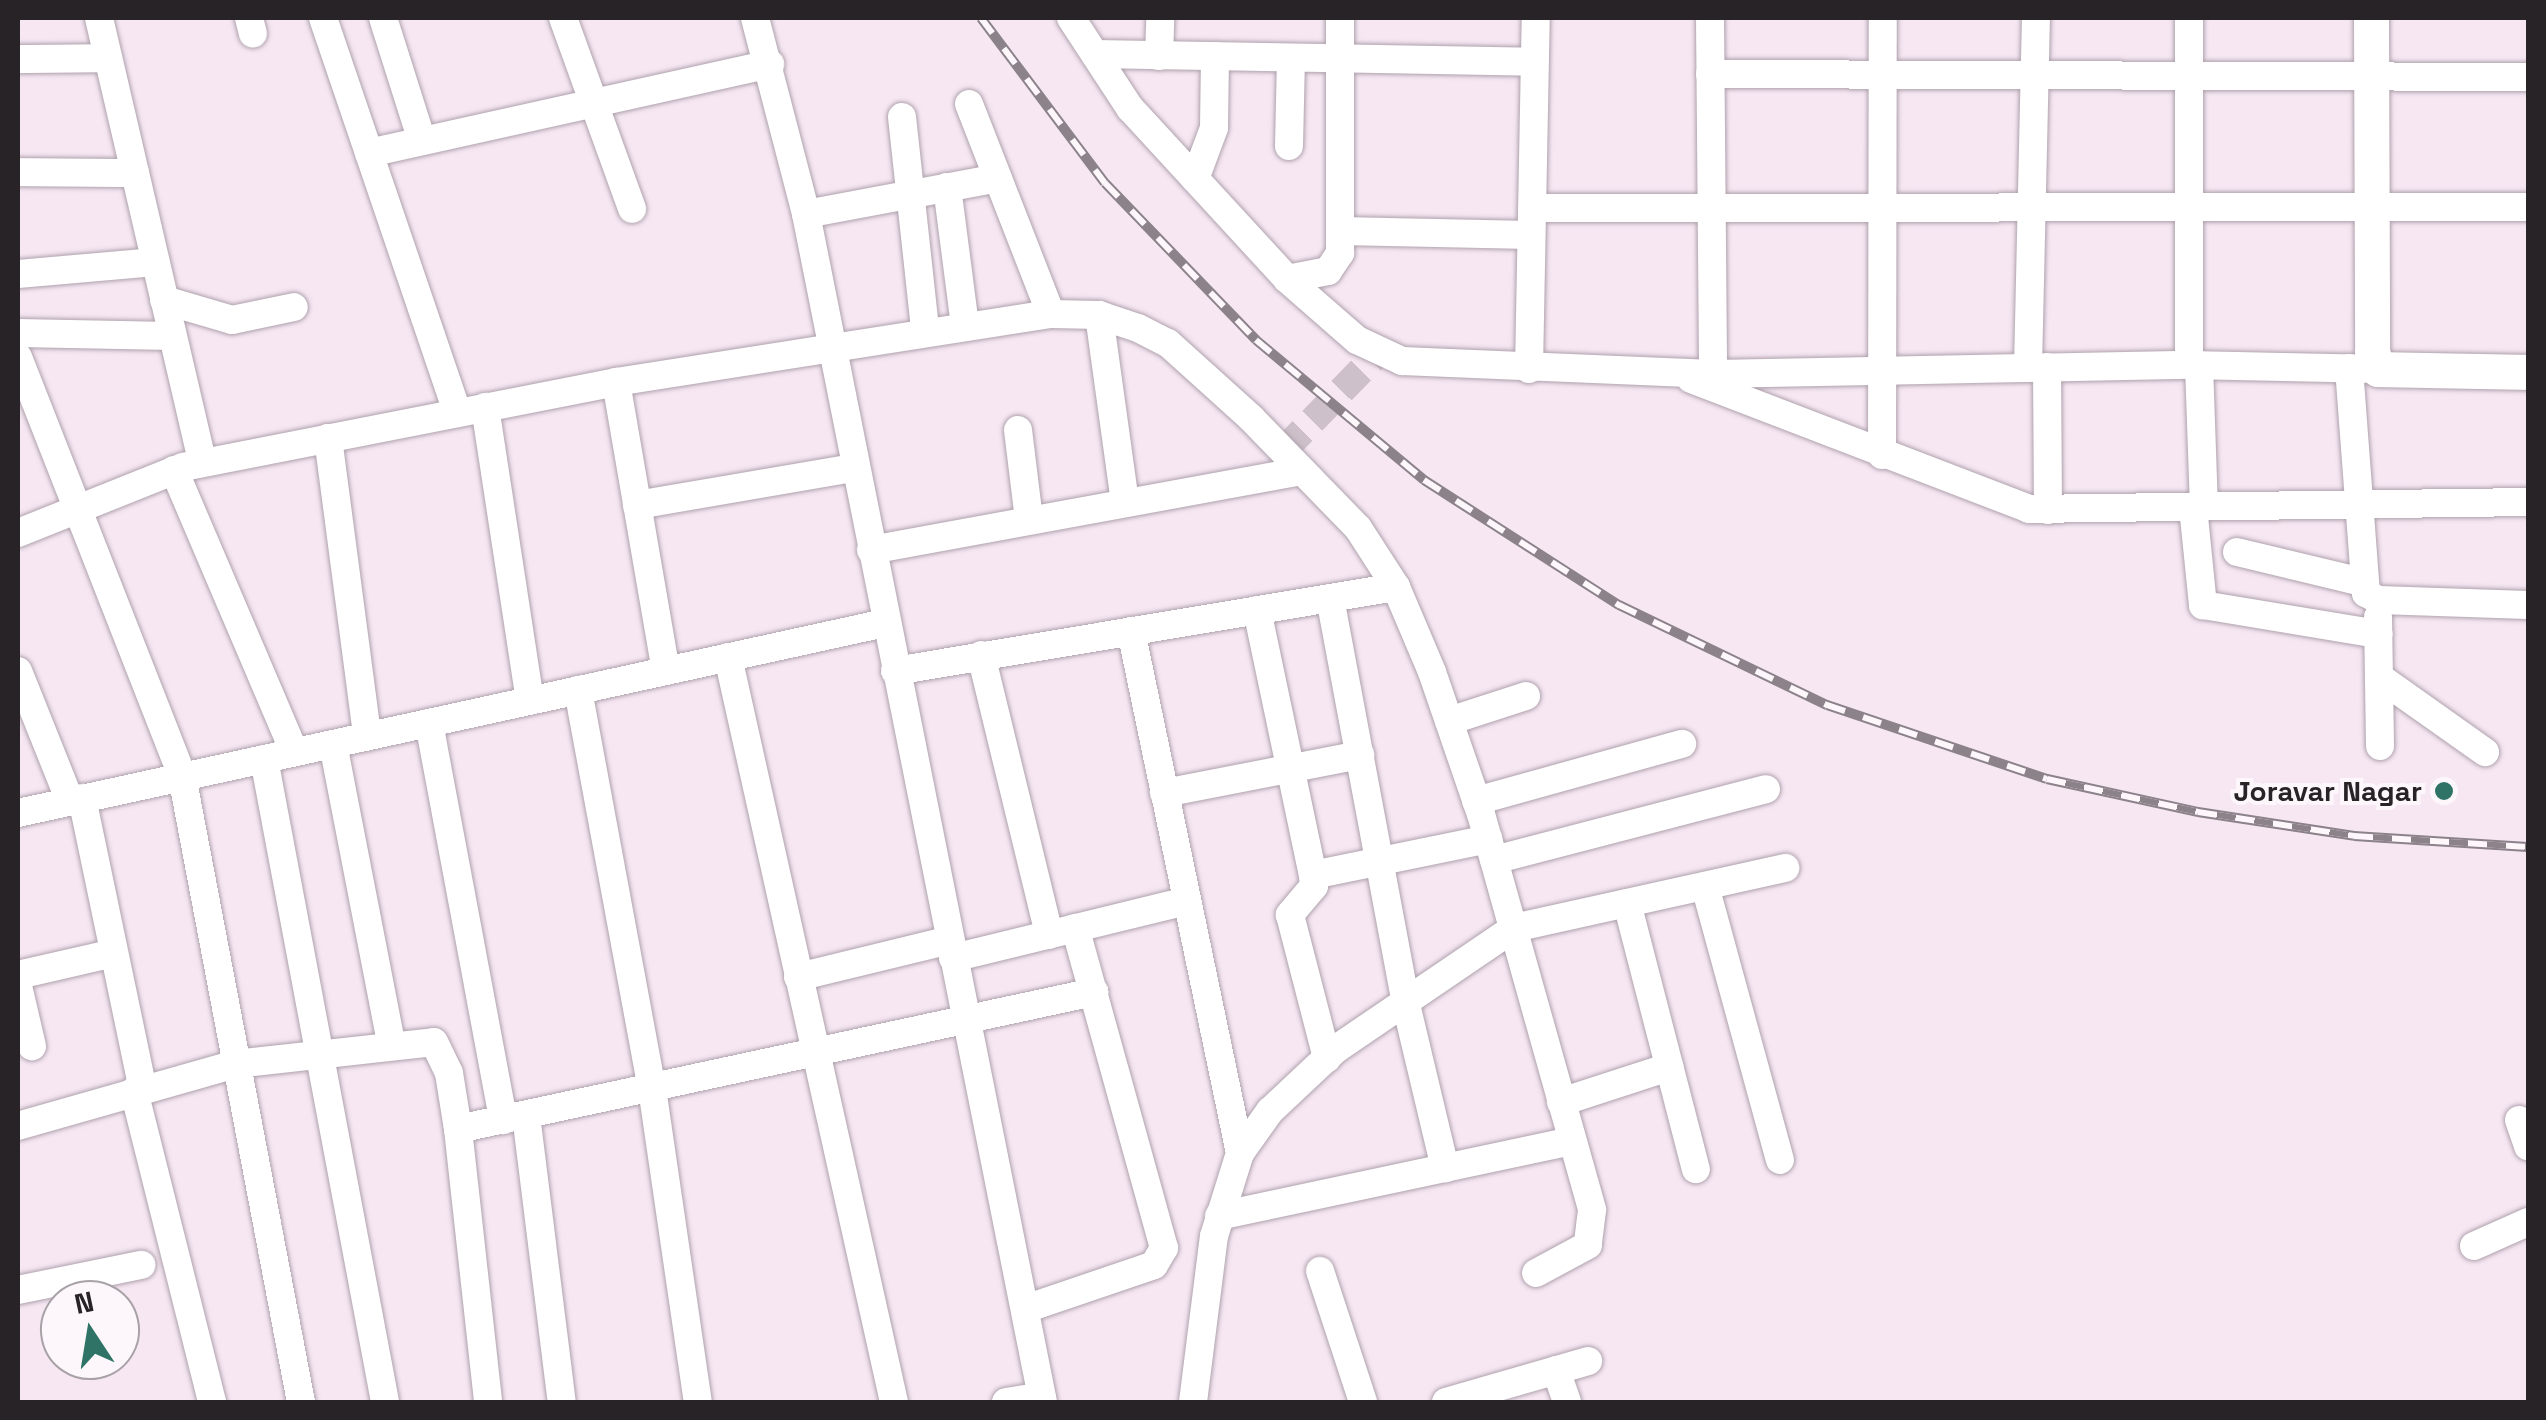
<!DOCTYPE html>
<html>
<head>
<meta charset="utf-8">
<style>
	body { margin:0 }
	#map { position:relative; width:2546px; height:1420px; overflow:hidden; background:#f6e7f3; font-family:"Space Grotesk",sans-serif }
	div>[style] { position:absolute }
	.minor-tunnel>* { height:28px; margin-top:-14px; transform-origin:0; background:repeating-linear-gradient(90deg,#cdc0ca 0 28px,transparent 0 42px) }
	.roads { filter:drop-shadow(0 0 2px #afa2ad) drop-shadow(0 0 2px #afa2ad) }
	.minor>* { height:28px; margin:-14px; padding:0 14px; transform-origin:14px; border-radius:14px; background:#fff }
	.major>* { height:35px; margin:-17.5px; padding:0 17.5px; transform-origin:17.5px; border-radius:17.5px; background:#fff }
	.rail>* { height:10px; margin-top:-5px; transform-origin:0; background:repeating-linear-gradient(90deg,#fdf7fc 0 19px,#8c828a 0 38px); box-sizing:border-box; border-block:2px solid #8c828a }
	.dots>* { width:28px; height:28px; translate:-50% -50%; box-sizing:border-box; border:5px solid #fdf7fc; border-radius:50% }
	span { translate:-50% -50%; white-space:nowrap; text-align:center; line-height:1.15; -webkit-text-stroke:8px #fdf7fc; paint-order:stroke }
	.poi-label { font-size:28px; color:#282327; font-weight:700 }
	.right { translate:-100% -50%; text-align:right }
	.frame { position:absolute; inset:0; border:20px solid #282327; pointer-events:none }
	.north { position:absolute; left:40px; top:1280px; width:100px; height:100px; box-sizing:border-box; background:#fdf7fc; border:2px solid #a8a2a7; border-radius:50%; rotate:348deg; font-size:28px; font-weight:700; line-height:40px; text-align:center; color:#282327 }
	.north::after { content:''; display:block; margin:auto; width:35px; height:45px; background:#2f7366; clip-path:polygon(50% 0,100% 100%,50% 72%,0 100%) }
</style>
</head>
<body>
<div id="map">
	<div class="minor-tunnel">
		<div style="left:1283px;top:451px;width:139px;rotate:-45.9deg"></div>
	</div>
	<div class="roads">
		<div class="minor">
			<div style="left:99px;top:18px;width:456px;rotate:76.9deg"></div>
			<div style="left:249px;top:18px;width:16px;rotate:76deg"></div>
			<div style="left:323px;top:18px;width:416px;rotate:71.2deg"></div>
			<div style="left:383px;top:18px;width:129px;rotate:72.4deg"></div>
			<div style="left:563px;top:18px;width:203px;rotate:70.1deg"></div>
			<div style="left:755px;top:18px;width:203px;rotate:75.4deg"></div>
			<div style="left:806px;top:214px;width:1211px;rotate:78.72deg"></div>
			<div style="left:1071px;top:18px;width:108px;rotate:56.8deg"></div>
			<div style="left:1130px;top:108px;width:232px;rotate:47.4deg"></div>
			<div style="left:1287px;top:279px;width:93px;rotate:41.1deg"></div>
			<div style="left:1357px;top:340px;width:50px;rotate:25deg"></div>
			<div style="left:1402px;top:361px;width:311px;rotate:2.4deg"></div>
			<div style="left:1713px;top:374px;width:476px;rotate:-1.1deg"></div>
			<div style="left:2189px;top:365px;width:189px;rotate:1.2deg"></div>
			<div style="left:1710px;top:18px;width:356px;rotate:89.5deg"></div>
			<div style="left:1095px;top:54px;width:439px;rotate:1deg"></div>
			<div style="left:1159px;top:56px;width:38px;rotate:-88deg"></div>
			<div style="left:18px;top:59px;width:90px;rotate:-0.6deg"></div>
			<div style="left:1710px;top:74px;width:818px;rotate:0.21deg"></div>
			<div style="left:969px;top:104px;width:225px;rotate:68.7deg"></div>
			<div style="left:902px;top:117px;width:214px;rotate:83.8deg"></div>
			<div style="left:1289px;top:146px;width:88px;rotate:-88.7deg"></div>
			<div style="left:369px;top:153px;width:411px;rotate:-12.5deg"></div>
			<div style="left:18px;top:172px;width:117px;rotate:0.5deg"></div>
			<div style="left:1195px;top:179px;width:54px;rotate:-69.6deg"></div>
			<div style="left:1214px;top:128px;width:72px;rotate:-89.2deg"></div>
			<div style="left:947px;top:187px;width:139px;rotate:82.6deg"></div>
			<div style="left:1532px;top:208px;width:996px;rotate:-0.06deg"></div>
			<div style="left:806px;top:214px;width:195px;rotate:-10.6deg"></div>
			<div style="left:1340px;top:231px;width:191px;rotate:1.2deg"></div>
			<div style="left:18px;top:274px;width:138px;rotate:-5deg"></div>
			<div style="left:1287px;top:279px;width:42px;rotate:-11deg"></div>
			<div style="left:1328px;top:271px;width:22px;rotate:-56deg"></div>
			<div style="left:1340px;top:253px;width:235px;rotate:-90deg"></div>
			<div style="left:164px;top:300px;width:71px;rotate:16.4deg"></div>
			<div style="left:232px;top:320px;width:63px;rotate:-11.8deg"></div>
			<div style="left:1099px;top:315px;width:189px;rotate:82.1deg"></div>
			<div style="left:18px;top:333px;width:154px;rotate:1.1deg"></div>
			<div style="left:18px;top:357px;width:450px;rotate:68.6deg"></div>
			<div style="left:182px;top:776px;width:637px;rotate:79.24deg"></div>
			<div style="left:2189px;top:365px;width:347px;rotate:-90deg"></div>
			<div style="left:2199px;top:365px;width:142px;rotate:88deg"></div>
			<div style="left:2047px;top:367px;width:143px;rotate:89.6deg"></div>
			<div style="left:2028px;top:368px;width:350px;rotate:-88.7deg"></div>
			<div style="left:2349px;top:368px;width:226px;rotate:85.7deg"></div>
			<div style="left:2366px;top:593px;width:14px;rotate:30deg"></div>
			<div style="left:2378px;top:600px;width:150px;rotate:1.9deg"></div>
			<div style="left:1529px;top:369px;width:351px;rotate:-88.9deg"></div>
			<div style="left:1691px;top:379px;width:362px;rotate:21deg"></div>
			<div style="left:2029px;top:509px;width:499px;rotate:-0.8deg"></div>
			<div style="left:616px;top:382px;width:293px;rotate:80.2deg"></div>
			<div style="left:485px;top:407px;width:296px;rotate:81.3deg"></div>
			<div style="left:1018px;top:430px;width:91px;rotate:83deg"></div>
			<div style="left:328px;top:438px;width:301px;rotate:82.5deg"></div>
			<div style="left:1882px;top:455px;width:437px;rotate:-89.9deg"></div>
			<div style="left:174px;top:470px;width:306px;rotate:66.9deg"></div>
			<div style="left:637px;top:505px;width:220px;rotate:-9.7deg"></div>
			<div style="left:2193px;top:507px;width:99px;rotate:84.2deg"></div>
			<div style="left:2203px;top:605px;width:178px;rotate:9.4deg"></div>
			<div style="left:18px;top:533px;width:178px;rotate:-21.8deg"></div>
			<div style="left:183px;top:467px;width:441px;rotate:-11.1deg"></div>
			<div style="left:616px;top:382px;width:440px;rotate:-8.9deg"></div>
			<div style="left:1051px;top:314px;width:48px;rotate:1.2deg"></div>
			<div style="left:1099px;top:315px;width:41px;rotate:18.4deg"></div>
			<div style="left:1138px;top:328px;width:34px;rotate:27deg"></div>
			<div style="left:1168px;top:343px;width:112px;rotate:42.1deg"></div>
			<div style="left:1251px;top:418px;width:153px;rotate:45.8deg"></div>
			<div style="left:1358px;top:528px;width:70px;rotate:57.2deg"></div>
			<div style="left:1396px;top:587px;width:92px;rotate:67deg"></div>
			<div style="left:1432px;top:672px;width:150px;rotate:71deg"></div>
			<div style="left:1481px;top:814px;width:411px;rotate:74.3deg"></div>
			<div style="left:1592px;top:1210px;width:35px;rotate:97deg"></div>
			<div style="left:1588px;top:1245px;width:59px;rotate:151.7deg"></div>
			<div style="left:871px;top:550px;width:438px;rotate:-10.4deg"></div>
			<div style="left:2237px;top:552px;width:129px;rotate:13.5deg"></div>
			<div style="left:1330px;top:598px;width:409px;rotate:79.4deg"></div>
			<div style="left:1405px;top:1000px;width:173px;rotate:76.6deg"></div>
			<div style="left:1257px;top:610px;width:271px;rotate:78.1deg"></div>
			<div style="left:1313px;top:875px;width:11px;rotate:85deg"></div>
			<div style="left:1314px;top:886px;width:38px;rotate:130deg"></div>
			<div style="left:1290px;top:915px;width:148px;rotate:75.5deg"></div>
			<div style="left:2378px;top:617px;width:129px;rotate:89.1deg"></div>
			<div style="left:1131px;top:631px;width:533px;rotate:78.21deg"></div>
			<div style="left:981px;top:655px;width:288px;rotate:76.3deg"></div>
			<div style="left:728px;top:657px;width:763px;rotate:77.44deg"></div>
			<div style="left:18px;top:671px;width:140px;rotate:68.2deg"></div>
			<div style="left:895px;top:671px;width:508px;rotate:-9.52deg"></div>
			<div style="left:2379px;top:677px;width:130px;rotate:35.3deg"></div>
			<div style="left:578px;top:690px;width:405px;rotate:79.5deg"></div>
			<div style="left:652px;top:1088px;width:317px;rotate:81.7deg"></div>
			<div style="left:1449px;top:721px;width:81px;rotate:-18deg"></div>
			<div style="left:429px;top:723px;width:404px;rotate:79.4deg"></div>
			<div style="left:333px;top:744px;width:304px;rotate:79deg"></div>
			<div style="left:264px;top:759px;width:654px;rotate:79.34deg"></div>
			<div style="left:1164px;top:793px;width:200px;rotate:-11deg"></div>
			<div style="left:82px;top:798px;width:297px;rotate:78.2deg"></div>
			<div style="left:1476px;top:801px;width:214px;rotate:-15.5deg"></div>
			<div style="left:18px;top:813px;width:888px;rotate:-12.36deg"></div>
			<div style="left:1494px;top:860px;width:281px;rotate:-14.6deg"></div>
			<div style="left:1313px;top:875px;width:179px;rotate:-11.6deg"></div>
			<div style="left:1705px;top:886px;width:284px;rotate:74.7deg"></div>
			<div style="left:1627px;top:903px;width:275px;rotate:75.5deg"></div>
			<div style="left:953px;top:958px;width:241px;rotate:-13.7deg"></div>
			<div style="left:18px;top:975px;width:98px;rotate:-12.9deg"></div>
			<div style="left:798px;top:977px;width:156px;rotate:-13.7deg"></div>
			<div style="left:18px;top:986px;width:62px;rotate:76.9deg"></div>
			<div style="left:134px;top:1091px;width:321px;rotate:75.9deg"></div>
			<div style="left:1561px;top:1102px;width:114px;rotate:-18deg"></div>
			<div style="left:526px;top:1115px;width:289px;rotate:82.9deg"></div>
			<div style="left:2519px;top:1120px;width:28px;rotate:71deg"></div>
			<div style="left:18px;top:1126px;width:226px;rotate:-15.9deg"></div>
			<div style="left:235px;top:1064px;width:200px;rotate:-6.3deg"></div>
			<div style="left:434px;top:1042px;width:34px;rotate:64deg"></div>
			<div style="left:449px;top:1073px;width:57px;rotate:80.9deg"></div>
			<div style="left:458px;top:1129px;width:275px;rotate:83.7deg"></div>
			<div style="left:458px;top:1129px;width:651px;rotate:-12.16deg"></div>
			<div style="left:1219px;top:1216px;width:361px;rotate:-12deg"></div>
			<div style="left:2474px;top:1246px;width:59px;rotate:-24deg"></div>
			<div style="left:1320px;top:1271px;width:138px;rotate:71.8deg"></div>
			<div style="left:18px;top:1290px;width:126px;rotate:-11.5deg"></div>
			<div style="left:1025px;top:1309px;width:136px;rotate:-18.8deg"></div>
			<div style="left:1154px;top:1265px;width:20px;rotate:-60deg"></div>
			<div style="left:1164px;top:1248px;width:332px;rotate:-105.5deg"></div>
			<div style="left:1556px;top:1370px;width:34px;rotate:71deg"></div>
			<div style="left:1006px;top:1402px;width:36px;rotate:-9deg"></div>
			<div style="left:1193px;top:1402px;width:167px;rotate:-82.8deg"></div>
			<div style="left:1214px;top:1236px;width:87px;rotate:-72.6deg"></div>
			<div style="left:1240px;top:1153px;width:52px;rotate:-54.5deg"></div>
			<div style="left:1270px;top:1111px;width:91px;rotate:-43.2deg"></div>
			<div style="left:1336px;top:1049px;width:215px;rotate:-34.2deg"></div>
			<div style="left:1514px;top:928px;width:278px;rotate:-12.5deg"></div>
			<div style="left:1446px;top:1402px;width:148px;rotate:-16.1deg"></div>
		</div>
		<div class="major">
			<div style="left:2371px;top:18px;width:334px;rotate:89.8deg"></div>
			<div style="left:2372px;top:352px;width:18px;rotate:71deg"></div>
			<div style="left:2378px;top:369px;width:150px;rotate:1.1deg"></div>
		</div>
	</div>
	<div class="rail">
		<div style="left:981px;top:18px;width:206px;rotate:53.1deg"></div>
		<div style="left:1105px;top:183px;width:218px;rotate:46.1deg"></div>
		<div style="left:1256px;top:340px;width:219px;rotate:39.8deg"></div>
		<div style="left:1424px;top:480px;width:232px;rotate:32.7deg"></div>
		<div style="left:1619px;top:605px;width:231px;rotate:25.7deg"></div>
		<div style="left:1827px;top:705px;width:232px;rotate:18.6deg"></div>
		<div style="left:2047px;top:779px;width:155px;rotate:12.3deg"></div>
		<div style="left:2198px;top:812px;width:158px;rotate:8.7deg"></div>
		<div style="left:2354px;top:836px;width:174px;rotate:3.6deg"></div>
	</div>
	<div class="dots">
		<div style="left:2444px;top:791px;background:#2f7366"></div>
	</div>
	<div class="poi-label">
		<span class="right" style="left:2422px;top:791px">Joravar Nagar</span>
	</div>
	<div class="frame"></div>
	<div class="north">N</div>
</div>
</body>
</html>
